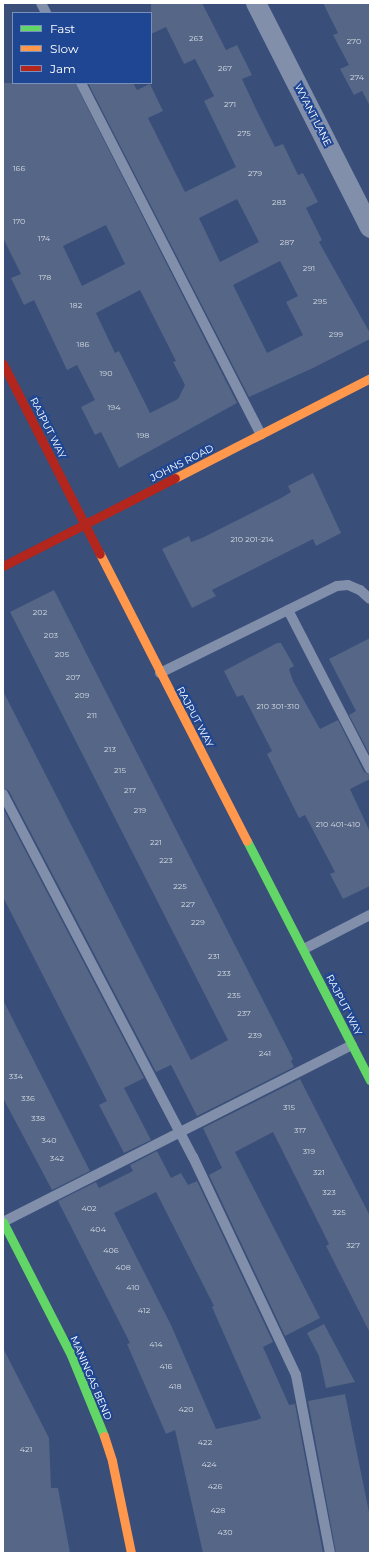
<!DOCTYPE html>
<style>
body{margin:0}
#map{position:relative;width:373px;height:1556px;overflow:hidden;background:#394e78;font-family:Montserrat,sans-serif}
div>[style]{position:absolute}
[style*='--x']{left:calc(var(--x)*1px);top:calc(var(--y)*1px);width:calc(var(--w)*1px);rotate:calc(var(--a)*1deg)}
.building>*{inset:0;background:#556687}
.lane>*{height:10px;margin:-5px;padding:0 5px;transform-origin:5px;border-radius:5px;background:#818fab}
.street>*{height:20px;margin:-10px;padding:0 10px;transform-origin:10px;border-radius:10px;background:#818fab}
.fast>*{height:9px;margin:-4.5px;padding:0 4.5px;transform-origin:4.5px;border-radius:4.5px;background:#63d668}
.slow>*{height:9px;margin:-4.5px;padding:0 4.5px;transform-origin:4.5px;border-radius:4.5px;background:#ff974d}
.jam>*{height:9px;margin:-4.5px;padding:0 4.5px;transform-origin:4.5px;border-radius:4.5px;background:#b3261e}
span{translate:-50% -50%;white-space:nowrap;text-align:center;line-height:1.15;-webkit-text-stroke:4px #1f4692;paint-order:stroke}
.number-label{font-size:8px;color:#d4d9e1}
.number-label span{-webkit-text-stroke-width:0}
.street-label{font-size:10px;color:#fff}
.frame{position:absolute;inset:0;border:4px solid #fff;pointer-events:none}
.legend{position:absolute;left:12px;top:12px;width:140px;height:72px;box-sizing:border-box;background:#1f4692;border:1px solid #7990be;margin:0;padding:5px 7px;list-style:none;font-size:12px;color:#fff}
.legend li{display:flex;align-items:center;gap:8px;height:20px}
.legend b{width:20px;border:1px solid #7990be}
</style>
<div id="map">
<div class="building">
<div style="clip-path:polygon(evenodd,151px 3px,202px 3px,226px 50px,237px 45px,252px 75px,242px 79px,256px 109px,275px 147px,283px 144px,298px 175px,303px 173px,318px 202px,306px 208px,322px 240px,319px 242px,370px 333px,370px 339px,313px 368px,249px 397px,88px 83px,133px 83px,137px 90px,150px 84px,163px 111px,148px 118px,185px 192px,236px 167px,204px 101px,214px 96px,195px 59px,184px 64px,166px 27px,151px 34px,151px 3px,237px 199px,259px 242px,220px 262px,199px 218px,237px 199px,151px 3px,280px 261px,298px 296px,286px 302px,303px 335px,267px 353px,233px 285px,280px 261px)"></div>
<div style="clip-path:polygon(323px 3px,370px 3px,370px 106px,362px 91px,354px 95px,340px 69px,349px 65px,333px 35px,338px 33px)"></div>
<div style="clip-path:polygon(evenodd,3px 83px,75px 83px,237px 403px,119px 468px,101px 432px,95px 435px,81px 407px,95px 400px,77px 365px,67px 370px,34px 300px,24px 305px,11px 278px,21px 274px,3px 238px,3px 83px,106px 225px,125px 264px,82px 286px,63px 246px,106px 225px,3px 83px,140px 290px,176px 361px,173px 362px,185px 385px,178px 399px,150px 413px,119px 351px,115px 353px,96px 313px,140px 290px)"></div>
<div style="clip-path:polygon(313px 473px,341px 533px,316px 546px,313px 539px,212px 590px,216px 596px,192px 608px,162px 549px,189px 536px,191px 542px,202px 538px,281px 498px,291px 492px,288px 486px)"></div>
<div style="clip-path:polygon(54px 590px,293px 1059px,291px 1061px,294px 1067px,197px 1116px,171px 1065px,156px 1072px,9px 791px,3px 788px,3px 691px,191px 1060px,228px 1040px,10px 612px)"></div>
<div style="clip-path:polygon(370px 638px,370px 755px,349px 715px,356px 711px,329px 659px)"></div>
<div style="clip-path:polygon(277px 643px,281px 643px,294px 666px,289px 669px,293px 681px,320px 729px,338px 720px,364px 772px,370px 775px,370px 779px,350px 789px,370px 832px,370px 886px,343px 899px,330px 874px,335px 872px,305px 815px,299px 818px,267px 754px,272px 751px,243px 695px,237px 697px,224px 671px)"></div>
<div style="clip-path:polygon(3px 808px,144px 1078px,124px 1088px,151px 1140px,124px 1153px,99px 1105px,107px 1101px,3px 897px)"></div>
<div style="clip-path:polygon(3px 1000px,90px 1171px,52px 1190px,3px 1098px)"></div>
<div style="clip-path:polygon(300px 1079px,370px 1216px,370px 1333px,326px 1246px,329px 1244px,273px 1132px,235px 1152px,320px 1318px,285px 1336px,209px 1175px,222px 1168px,203px 1128px)"></div>
<div style="clip-path:polygon(evenodd,157px 1151px,171px 1178px,181px 1173px,188px 1185px,197px 1181px,273px 1342px,263px 1347px,289px 1405px,295px 1404px,323px 1553px,203px 1553px,175px 1430px,166px 1434px,127px 1344px,130px 1343px,58px 1201px,96px 1182px,99px 1188px,133px 1171px,130px 1165px,157px 1151px,156px 1192px,214px 1306px,212px 1307px,261px 1418px,257px 1420px,216px 1429px,171px 1325px,114px 1213px,156px 1192px)"></div>
<div style="clip-path:polygon(324px 1324px,355px 1382px,326px 1388px,319px 1356px,307px 1333px)"></div>
<div style="clip-path:polygon(3px 1348px,49px 1438px,51px 1488px,58px 1488px,70px 1553px,3px 1553px)"></div>
<div style="clip-path:polygon(345px 1394px,370px 1517px,370px 1553px,336px 1553px,308px 1401px)"></div>
</div>
<div class="lane">
<div style="--x:41;--y:3;--w:11;--a:63"></div>
<div style="--x:81;--y:83;--w:395;--a:62.9"></div>
<div style="--x:288;--y:610;--w:179;--a:62.7"></div>
<div style="--x:160;--y:673;--w:197;--a:-26.2"></div>
<div style="--x:337;--y:586;--w:11;--a:-5"></div>
<div style="--x:348;--y:585;--w:13;--a:23"></div>
<div style="--x:360;--y:590;--w:13;--a:42"></div>
<div style="--x:3;--y:794;--w:410;--a:62.4"></div>
<div style="--x:193;--y:1157;--w:241;--a:64.7"></div>
<div style="--x:296;--y:1375;--w:181;--a:79.2"></div>
<div style="--x:304;--y:949;--w:74;--a:-27.3"></div>
<div style="--x:3;--y:1222;--w:391;--a:-26.9"></div>
</div>
<div class="street">
<div style="--x:256;--y:3;--w:252;--a:63.1"></div>
</div>
<div class="fast">
<div style="--x:247;--y:841;--w:269;--a:62.8"></div>
<div style="--x:3;--y:1222;--w:149;--a:62.9"></div>
<div style="--x:71;--y:1355;--w:87;--a:67.8"></div>
</div>
<div class="slow">
<div style="--x:175;--y:478;--w:219;--a:-27.1"></div>
<div style="--x:100;--y:554;--w:322;--a:62.9"></div>
<div style="--x:104;--y:1436;--w:26;--a:72"></div>
<div style="--x:112;--y:1461;--w:94;--a:78.3"></div>
</div>
<div class="jam">
<div style="--x:3;--y:364;--w:213;--a:63"></div>
<div style="--x:3;--y:566;--w:193;--a:-27.1"></div>
</div>
<div class="number-label">
<span style="left:196px;top:39px">263</span>
<span style="left:354px;top:42px">270</span>
<span style="left:225px;top:69px">267</span>
<span style="left:357px;top:78px">274</span>
<span style="left:230px;top:105px">271</span>
<span style="left:244px;top:134px">275</span>
<span style="left:19px;top:169px">166</span>
<span style="left:255px;top:174px">279</span>
<span style="left:279px;top:203px">283</span>
<span style="left:19px;top:222px">170</span>
<span style="left:44px;top:239px">174</span>
<span style="left:287px;top:243px">287</span>
<span style="left:309px;top:269px">291</span>
<span style="left:45px;top:278px">178</span>
<span style="left:320px;top:302px">295</span>
<span style="left:76px;top:306px">182</span>
<span style="left:336px;top:335px">299</span>
<span style="left:83px;top:345px">186</span>
<span style="left:106px;top:374px">190</span>
<span style="left:114px;top:408px">194</span>
<span style="left:143px;top:436px">198</span>
<span style="left:252px;top:540px">210 201-214</span>
<span style="left:40px;top:613px">202</span>
<span style="left:51px;top:636px">203</span>
<span style="left:62px;top:655px">205</span>
<span style="left:73px;top:678px">207</span>
<span style="left:82px;top:696px">209</span>
<span style="left:278px;top:707px">210 301-310</span>
<span style="left:92px;top:716px">211</span>
<span style="left:110px;top:750px">213</span>
<span style="left:120px;top:771px">215</span>
<span style="left:130px;top:791px">217</span>
<span style="left:140px;top:811px">219</span>
<span style="left:338px;top:825px">210 401-410</span>
<span style="left:156px;top:843px">221</span>
<span style="left:166px;top:861px">223</span>
<span style="left:180px;top:887px">225</span>
<span style="left:188px;top:905px">227</span>
<span style="left:198px;top:923px">229</span>
<span style="left:214px;top:957px">231</span>
<span style="left:224px;top:974px">233</span>
<span style="left:234px;top:996px">235</span>
<span style="left:244px;top:1014px">237</span>
<span style="left:255px;top:1036px">239</span>
<span style="left:265px;top:1054px">241</span>
<span style="left:16px;top:1077px">334</span>
<span style="left:28px;top:1099px">336</span>
<span style="left:289px;top:1108px">315</span>
<span style="left:38px;top:1119px">338</span>
<span style="left:300px;top:1131px">317</span>
<span style="left:49px;top:1141px">340</span>
<span style="left:309px;top:1152px">319</span>
<span style="left:57px;top:1159px">342</span>
<span style="left:319px;top:1173px">321</span>
<span style="left:329px;top:1193px">323</span>
<span style="left:89px;top:1209px">402</span>
<span style="left:339px;top:1213px">325</span>
<span style="left:98px;top:1230px">404</span>
<span style="left:353px;top:1246px">327</span>
<span style="left:111px;top:1251px">406</span>
<span style="left:123px;top:1268px">408</span>
<span style="left:133px;top:1288px">410</span>
<span style="left:144px;top:1311px">412</span>
<span style="left:156px;top:1345px">414</span>
<span style="left:166px;top:1367px">416</span>
<span style="left:175px;top:1387px">418</span>
<span style="left:186px;top:1410px">420</span>
<span style="left:205px;top:1443px">422</span>
<span style="left:26px;top:1450px">421</span>
<span style="left:209px;top:1465px">424</span>
<span style="left:215px;top:1487px">426</span>
<span style="left:218px;top:1511px">428</span>
<span style="left:225px;top:1533px">430</span>
</div>
<div class="street-label">
<span style="left:313px;top:115px;rotate:63deg">WYANT LANE</span>
<span style="left:48px;top:428px;rotate:63deg">RAJPUT WAY</span>
<span style="left:182px;top:463px;rotate:-27deg">JOHNS ROAD</span>
<span style="left:195px;top:717px;rotate:62deg">RAJPUT WAY</span>
<span style="left:344px;top:1005px;rotate:63deg">RAJPUT WAY</span>
<span style="left:91px;top:1378px;rotate:67deg">MANINGAS BEND</span>
</div>
<div class="frame"></div>
<ul class="legend">
<li><b style="height:5px;background:#63d668"></b>Fast</li>
<li><b style="height:5px;background:#ff974d"></b>Slow</li>
<li><b style="height:5px;background:#b3261e"></b>Jam</li>
</ul>
</div>
